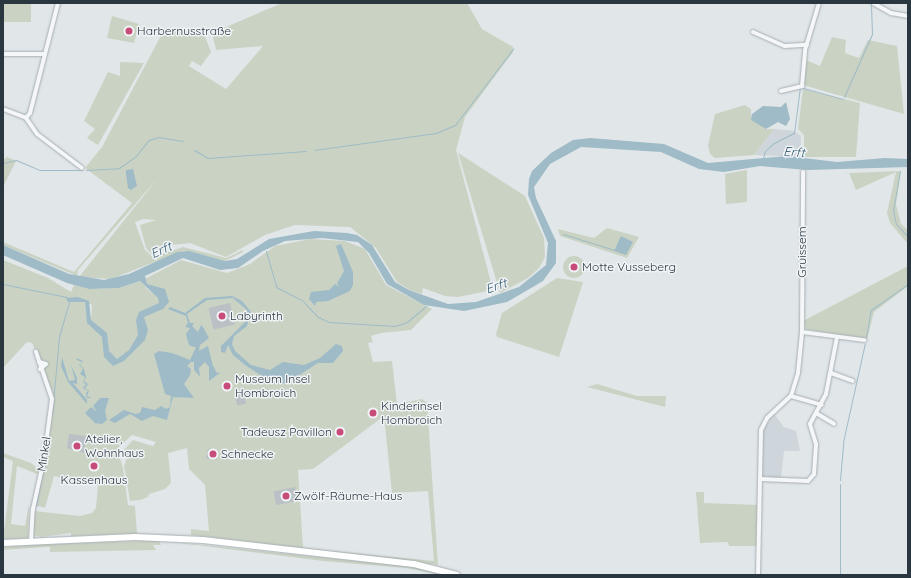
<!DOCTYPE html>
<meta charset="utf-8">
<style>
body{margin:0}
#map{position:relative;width:911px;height:578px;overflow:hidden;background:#e1e6e9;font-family:Quicksand,sans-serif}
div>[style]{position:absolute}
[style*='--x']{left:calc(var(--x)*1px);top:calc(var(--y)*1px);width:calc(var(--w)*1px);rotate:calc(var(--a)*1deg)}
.built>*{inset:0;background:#cfd6db}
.green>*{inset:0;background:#cad3c3;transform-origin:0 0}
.round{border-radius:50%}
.water>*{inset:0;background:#9ebbc7}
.stream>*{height:1px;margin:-0.5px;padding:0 0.5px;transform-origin:0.5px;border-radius:0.5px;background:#9ebbc7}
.building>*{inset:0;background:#b9c0c6;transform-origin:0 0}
.roads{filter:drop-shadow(0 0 1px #a6aeb3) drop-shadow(0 0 1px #a6aeb3)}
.street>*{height:4px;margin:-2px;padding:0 2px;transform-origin:2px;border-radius:2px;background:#f4f6f8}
.secondary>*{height:6px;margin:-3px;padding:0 3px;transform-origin:3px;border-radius:3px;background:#fff}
.dots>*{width:11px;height:11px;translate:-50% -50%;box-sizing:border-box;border:2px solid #f1f4f7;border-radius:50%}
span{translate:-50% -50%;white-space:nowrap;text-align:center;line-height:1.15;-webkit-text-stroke:3px #f1f4f7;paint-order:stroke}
.poi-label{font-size:12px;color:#2a3740}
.left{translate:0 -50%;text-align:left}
.right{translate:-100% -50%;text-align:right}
.street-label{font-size:12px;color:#2a3740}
.water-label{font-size:13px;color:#365e72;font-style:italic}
.frame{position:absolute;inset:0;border:4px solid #2a3740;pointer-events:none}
</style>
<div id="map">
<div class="built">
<div style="clip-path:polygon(774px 129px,795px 131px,801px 136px,800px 157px,754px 155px)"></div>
<div style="clip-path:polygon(774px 414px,784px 427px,796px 431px,800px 451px,784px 451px,781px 478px,761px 476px,762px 432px)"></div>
</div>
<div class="green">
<div style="left:3px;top:3px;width:28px;height:19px"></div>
<div style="clip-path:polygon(282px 3px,467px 3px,482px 29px,513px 47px,513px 52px,465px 117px,456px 150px,493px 290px,458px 297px,445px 296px,423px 288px,422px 294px,410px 290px,397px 282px,376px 248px,350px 227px,295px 225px,265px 235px,226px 257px,190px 243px,172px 245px,153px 256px,146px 248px,140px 225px,156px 220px,144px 219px,135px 222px,145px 250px,153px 257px,183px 247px,226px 258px,243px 250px,243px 252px,225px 261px,183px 251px,111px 279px,79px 277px,157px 179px,78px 270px,77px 276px,3px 245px,3px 242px,74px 272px,132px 203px,85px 168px,102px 147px,165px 28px,204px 34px,211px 52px,201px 66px,192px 61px,189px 66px,226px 89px,263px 46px,216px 50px,212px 33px)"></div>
<div style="clip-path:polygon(112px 16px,139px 24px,134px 43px,107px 38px)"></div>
<div style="clip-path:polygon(832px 37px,846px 40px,845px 53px,859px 58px,868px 40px,897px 46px,904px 114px,803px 85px,806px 60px,820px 66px)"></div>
<div style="clip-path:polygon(120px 62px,144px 63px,98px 145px,87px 138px,95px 129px,84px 121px,108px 72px,120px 76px)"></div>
<div style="clip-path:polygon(803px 89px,860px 103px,856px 157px,804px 157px,804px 135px,798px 129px)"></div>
<div style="clip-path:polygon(745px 105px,751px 109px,751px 116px,766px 129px,774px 129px,754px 155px,715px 158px,710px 154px,708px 146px,715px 114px)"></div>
<div style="clip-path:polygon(458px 153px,525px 196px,544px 238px,545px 257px,539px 268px,528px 278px,500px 293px)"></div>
<div style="clip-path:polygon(7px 157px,16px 161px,3px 187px,3px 160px)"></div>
<div style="clip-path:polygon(747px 170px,747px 202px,726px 204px,725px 174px)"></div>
<div style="clip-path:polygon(901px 171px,896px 204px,901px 224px,908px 230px,908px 244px,890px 223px,887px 213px,896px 172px,856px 190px,849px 173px)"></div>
<div style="clip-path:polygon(607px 228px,639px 237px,627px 258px,560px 236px,558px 229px,594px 238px)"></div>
<div style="clip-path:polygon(evenodd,310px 239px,345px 241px,365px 249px,386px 285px,432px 309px,411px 330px,381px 333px,371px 336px,373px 342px,368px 343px,373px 362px,392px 361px,397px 404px,422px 399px,427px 403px,438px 565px,191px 535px,191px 529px,209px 531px,205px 485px,189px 469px,187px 448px,168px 453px,171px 483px,165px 489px,149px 494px,148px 497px,140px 500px,130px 501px,124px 466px,127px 458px,123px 451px,133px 440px,153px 446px,156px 442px,132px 435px,117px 449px,123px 468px,128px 505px,135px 506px,137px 534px,71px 536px,71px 533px,41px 537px,33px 535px,34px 511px,80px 516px,92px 513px,96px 508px,98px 485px,54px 476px,45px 508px,35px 505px,44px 467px,53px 392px,44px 374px,46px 361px,40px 359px,32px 343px,27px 342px,3px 368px,3px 260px,48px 278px,71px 292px,74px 285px,89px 289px,119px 288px,140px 281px,153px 295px,143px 280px,181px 260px,227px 273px,250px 264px,275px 246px,310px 239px,78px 297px,92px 305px,91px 320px,96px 325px,108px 348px,110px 354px,117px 359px,123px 355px,118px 361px,109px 356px,102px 337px,86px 312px,85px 301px,71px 301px,78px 297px,310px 239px,384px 416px,392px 493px,428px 491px,434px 561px,303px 548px,298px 470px,313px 469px,384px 416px)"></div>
<div class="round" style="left:563px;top:256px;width:22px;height:22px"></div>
<div style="clip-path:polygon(908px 266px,908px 286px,874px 312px,867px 340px,806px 329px,803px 321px)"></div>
<div style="clip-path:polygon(557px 278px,583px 282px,559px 357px,497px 337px,496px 334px,502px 313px)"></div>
<div style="clip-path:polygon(597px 384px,637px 396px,666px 396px,665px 407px,587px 387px)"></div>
<div style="clip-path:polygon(3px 453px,31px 463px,41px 471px,37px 474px,17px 466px,11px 524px,25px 526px,29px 504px,28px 538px,3px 539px,13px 461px,3px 457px)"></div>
<div style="clip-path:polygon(696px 492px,704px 492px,704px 503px,758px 505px,757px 546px,729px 546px,728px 542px,700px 543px)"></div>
<div style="clip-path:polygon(142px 541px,159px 541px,161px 545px,153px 545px,156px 550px,50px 552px,50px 547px,44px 547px,3px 550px,3px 547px,42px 544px)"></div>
<div style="clip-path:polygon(164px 541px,396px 565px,420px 568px,441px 575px,407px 568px,323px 561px)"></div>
</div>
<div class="water">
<div style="clip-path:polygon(786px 102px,790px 119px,786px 126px,778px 122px,766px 129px,751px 120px,752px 114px,763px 106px,781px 107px)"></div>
<div style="clip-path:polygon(590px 138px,664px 144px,708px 163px,787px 156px,837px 162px,885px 158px,908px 159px,908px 167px,808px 170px,760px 166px,724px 172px,699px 169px,661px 152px,581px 147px,550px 164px,534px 187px,536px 198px,556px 241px,556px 263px,543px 281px,507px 302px,464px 311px,424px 305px,387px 284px,369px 253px,358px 242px,322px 238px,285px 241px,263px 251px,238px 268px,220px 270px,183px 258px,145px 276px,147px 284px,165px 289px,169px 302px,163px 309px,144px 317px,148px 330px,145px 340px,124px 361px,113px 366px,104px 357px,102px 337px,87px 323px,85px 302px,68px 302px,66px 298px,78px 297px,89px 301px,91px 320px,107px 333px,109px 351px,117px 359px,129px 350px,138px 335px,136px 320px,139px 312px,159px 303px,158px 298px,140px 281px,119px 288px,89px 289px,67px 283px,3px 255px,3px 245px,69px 274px,104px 280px,129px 274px,177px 252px,189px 251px,225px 261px,237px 259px,269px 239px,314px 231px,347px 233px,357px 235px,372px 245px,395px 282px,409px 290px,448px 304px,476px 302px,519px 287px,546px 265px,548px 243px,528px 195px,529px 179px,532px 171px,551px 153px,573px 140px)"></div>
<div style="clip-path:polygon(133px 169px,137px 186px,131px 190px,128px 188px,126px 174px,126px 170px)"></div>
<div style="clip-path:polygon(621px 236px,633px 242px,626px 255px,614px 251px)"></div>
<div style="clip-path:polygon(341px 244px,353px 272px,353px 285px,350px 291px,328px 301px,316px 302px,315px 306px,309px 299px,311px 292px,329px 290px,335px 284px,339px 287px,337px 283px,344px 271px,336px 246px)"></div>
<div style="clip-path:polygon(232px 296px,242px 301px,251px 312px,247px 326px,234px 336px,232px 344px,235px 351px,251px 365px,270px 370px,283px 362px,304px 365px,320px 358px,336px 344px,342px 346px,343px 351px,333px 363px,318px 363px,287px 383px,274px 384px,245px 365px,233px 355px,228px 345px,225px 353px,221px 352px,221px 346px,245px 322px,247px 310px,233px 298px,207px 300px,187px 314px,190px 323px,194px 323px,192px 326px,198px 332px,201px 325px,203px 327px,209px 338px,200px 345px,199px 351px,208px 346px,213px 366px,217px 373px,221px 372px,209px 381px,209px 367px,205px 362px,199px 368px,200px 377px,194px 370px,194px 362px,191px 362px,187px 366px,191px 369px,190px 375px,184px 384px,194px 398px,173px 397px,167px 420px,153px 416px,142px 421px,130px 414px,115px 423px,109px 420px,124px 410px,135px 414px,140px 413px,142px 407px,155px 410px,161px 406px,166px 409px,170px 407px,171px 396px,165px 394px,154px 354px,159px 351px,172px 353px,190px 360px,196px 347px,190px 346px,188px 342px,186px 334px,190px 328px,185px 327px,188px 323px,186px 316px,168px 309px,170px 307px,185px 313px,205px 298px)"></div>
<div style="clip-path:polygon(62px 357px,69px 381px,75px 380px,71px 365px,77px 378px,77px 384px,73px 383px,87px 400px,86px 393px,88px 391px,83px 388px,86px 384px,83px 382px,85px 377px,80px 374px,83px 369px,79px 365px,82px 362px,77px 360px,76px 358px,83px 361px,80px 365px,84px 369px,86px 377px,84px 381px,88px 384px,85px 388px,89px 391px,87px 396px,92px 398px,87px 398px,87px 404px,68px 382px,61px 366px)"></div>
<div style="clip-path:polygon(100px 398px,109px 398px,105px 411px,107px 420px,102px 424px,95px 423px,85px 413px,91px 407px,97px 412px,93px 406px)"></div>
</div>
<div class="stream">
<div style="--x:803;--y:88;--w:41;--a:15.4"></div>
<div style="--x:844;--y:97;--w:69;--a:-66"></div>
<div style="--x:872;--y:34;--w:31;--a:-92"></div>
<div style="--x:194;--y:150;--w:16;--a:30"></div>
<div style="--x:208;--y:158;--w:98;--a:-4.1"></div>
<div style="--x:314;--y:150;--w:123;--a:-7.9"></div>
<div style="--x:436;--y:133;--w:21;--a:-23"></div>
<div style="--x:455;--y:125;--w:96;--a:-52.7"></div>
<div style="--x:763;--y:158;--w:7;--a:-74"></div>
<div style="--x:765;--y:151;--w:12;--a:-42"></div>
<div style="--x:774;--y:143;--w:22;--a:-27"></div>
<div style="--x:794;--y:133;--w:46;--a:-82.6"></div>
<div style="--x:3;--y:163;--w:13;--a:-13"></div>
<div style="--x:16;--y:160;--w:26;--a:23"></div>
<div style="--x:40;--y:170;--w:42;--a:0"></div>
<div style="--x:86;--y:170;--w:33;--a:-3"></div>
<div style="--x:119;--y:168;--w:19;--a:-35"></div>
<div style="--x:135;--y:157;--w:22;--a:-51"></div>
<div style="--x:149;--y:140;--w:9;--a:-18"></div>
<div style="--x:158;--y:137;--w:25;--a:9"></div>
<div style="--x:900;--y:171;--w:39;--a:100"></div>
<div style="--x:893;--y:209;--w:15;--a:79"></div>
<div style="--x:896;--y:224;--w:18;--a:47"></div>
<div style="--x:563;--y:234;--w:53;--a:17.4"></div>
<div style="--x:266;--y:251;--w:37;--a:74"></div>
<div style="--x:276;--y:287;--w:29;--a:27"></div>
<div style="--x:302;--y:300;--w:23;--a:47"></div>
<div style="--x:318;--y:317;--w:12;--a:24"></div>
<div style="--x:329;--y:322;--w:66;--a:3.5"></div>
<div style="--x:395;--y:326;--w:13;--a:-18"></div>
<div style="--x:407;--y:322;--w:25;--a:-40"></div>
<div style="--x:3;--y:284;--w:65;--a:11.5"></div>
<div style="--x:866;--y:337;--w:27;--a:-80"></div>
<div style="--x:871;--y:310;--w:45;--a:-35.1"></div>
<div style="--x:52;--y:414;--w:77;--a:-84.8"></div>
<div style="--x:59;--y:337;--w:36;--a:-74"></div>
<div style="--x:840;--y:480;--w:38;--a:-85"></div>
<div style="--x:843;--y:442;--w:101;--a:-77.5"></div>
<div style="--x:840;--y:484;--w:91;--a:90"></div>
<div style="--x:36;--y:506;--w:64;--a:-79.2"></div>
</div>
<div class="building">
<div style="left:230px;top:303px;width:22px;height:22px;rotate:77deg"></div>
<div style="left:244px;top:393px;width:11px;height:9px;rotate:80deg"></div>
<div style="clip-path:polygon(69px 434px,86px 436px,84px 453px,67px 448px)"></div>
<div style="clip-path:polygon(208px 448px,217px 456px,217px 460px,206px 458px)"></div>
<div style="left:295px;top:487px;width:14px;height:22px;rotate:78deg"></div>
</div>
<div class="roads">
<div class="street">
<div style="--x:873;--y:3;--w:21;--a:29"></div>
<div style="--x:891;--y:13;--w:17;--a:10"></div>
<div style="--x:753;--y:32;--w:35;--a:24"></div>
<div style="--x:785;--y:46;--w:22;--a:-3"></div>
<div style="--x:3;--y:54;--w:42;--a:0"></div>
<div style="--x:781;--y:91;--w:22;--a:-13"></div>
<div style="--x:802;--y:86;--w:36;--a:-85"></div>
<div style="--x:805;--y:50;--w:49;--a:-73.4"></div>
<div style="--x:3;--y:109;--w:25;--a:21"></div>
<div style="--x:26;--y:118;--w:6;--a:-51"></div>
<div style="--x:30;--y:113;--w:114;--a:-75.7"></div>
<div style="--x:26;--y:118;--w:19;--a:55"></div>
<div style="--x:37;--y:134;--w:56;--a:37.1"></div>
<div style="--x:802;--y:332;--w:63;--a:7.4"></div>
<div style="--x:39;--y:362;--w:7;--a:16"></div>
<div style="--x:46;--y:364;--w:8;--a:140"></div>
<div style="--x:831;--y:373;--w:23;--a:20"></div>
<div style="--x:791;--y:396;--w:32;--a:16"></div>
<div style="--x:816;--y:413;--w:21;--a:31"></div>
<div style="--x:760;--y:479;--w:48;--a:2.4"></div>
<div style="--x:808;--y:481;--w:9;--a:-49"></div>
<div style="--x:814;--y:474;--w:30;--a:-86"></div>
<div style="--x:816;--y:444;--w:21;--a:-107"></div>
<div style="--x:810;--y:424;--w:34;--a:-62"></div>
<div style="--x:826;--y:394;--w:58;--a:-79.1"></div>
<div style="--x:31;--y:542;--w:33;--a:-87"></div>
<div style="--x:33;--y:509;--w:51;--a:-77.6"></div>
<div style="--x:44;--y:459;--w:61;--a:-82.4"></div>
<div style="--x:52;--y:399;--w:50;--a:-108.8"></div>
<div style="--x:758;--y:575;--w:145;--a:-88.8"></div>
<div style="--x:761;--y:430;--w:13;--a:-63"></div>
<div style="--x:767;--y:418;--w:33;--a:-43"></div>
<div style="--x:791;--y:396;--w:24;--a:-73"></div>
<div style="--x:798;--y:373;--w:41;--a:-84.4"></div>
<div style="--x:802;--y:332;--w:160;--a:-89.6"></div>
</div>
<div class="secondary">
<div style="--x:3;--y:543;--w:132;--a:-2.6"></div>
<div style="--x:135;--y:537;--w:68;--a:2.5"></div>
<div style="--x:203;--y:540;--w:212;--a:6.5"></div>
<div style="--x:414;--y:564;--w:44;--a:14.3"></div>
</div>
</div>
<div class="dots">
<div style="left:129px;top:31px;background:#c84c79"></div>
<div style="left:574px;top:267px;background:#c84c79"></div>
<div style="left:222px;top:316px;background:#c84c79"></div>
<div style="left:227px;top:386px;background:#c84c79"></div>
<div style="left:373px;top:413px;background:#c84c79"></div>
<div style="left:340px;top:432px;background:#c84c79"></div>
<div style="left:77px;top:446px;background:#c84c79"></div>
<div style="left:213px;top:454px;background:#c84c79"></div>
<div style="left:94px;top:466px;background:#c84c79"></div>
<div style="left:286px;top:496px;background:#c84c79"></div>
</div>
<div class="poi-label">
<span class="left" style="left:137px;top:31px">Harbernusstraße</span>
<span class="left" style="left:582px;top:267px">Motte Vusseberg</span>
<span class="left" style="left:230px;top:316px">Labyrinth</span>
<span class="left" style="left:235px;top:386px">Museum Insel<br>Hombroich</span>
<span class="left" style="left:381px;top:413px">Kinderinsel<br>Hombroich</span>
<span class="right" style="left:332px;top:432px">Tadeusz Pavillon</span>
<span class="left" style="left:85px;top:446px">Atelier,<br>Wohnhaus</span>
<span class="left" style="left:221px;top:454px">Schnecke</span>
<span style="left:94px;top:480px">Kassenhaus</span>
<span class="left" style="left:294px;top:496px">Zwölf-Räume-Haus</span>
</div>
<div class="street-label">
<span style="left:802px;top:252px;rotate:-90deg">Gruissem</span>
<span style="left:44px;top:454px;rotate:-81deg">Minkel</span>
</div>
<div class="water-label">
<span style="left:794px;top:152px;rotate:4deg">Erft</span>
<span style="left:161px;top:250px;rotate:-24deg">Erft</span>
<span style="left:496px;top:286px;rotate:-18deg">Erft</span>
</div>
<div class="frame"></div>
</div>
